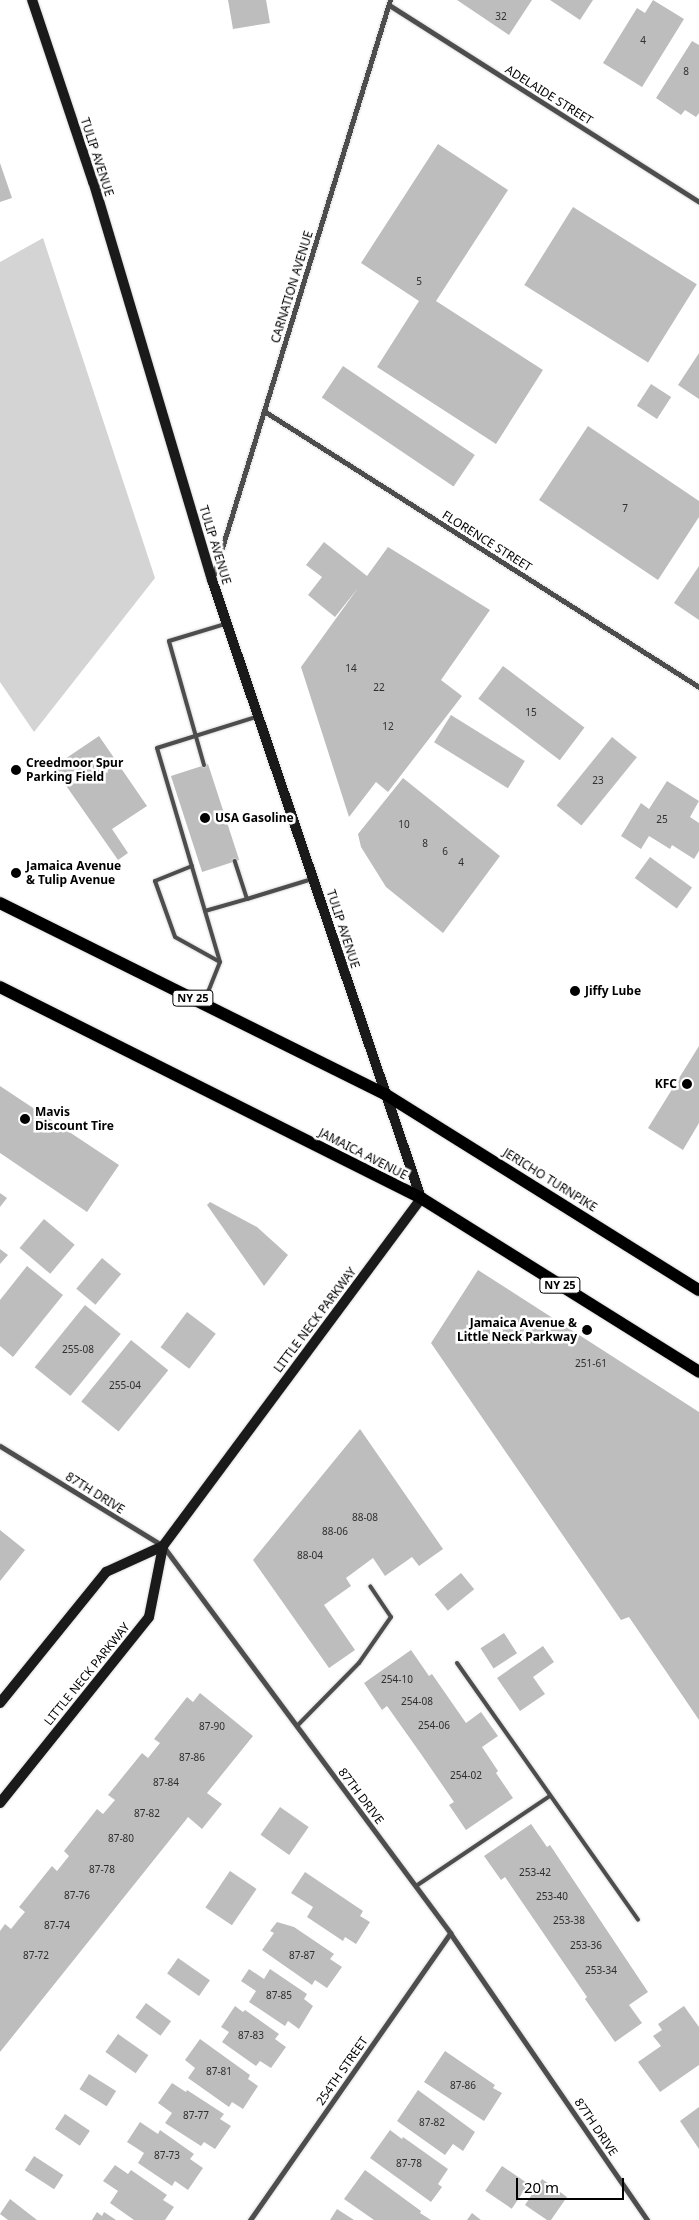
<!DOCTYPE html>
<style>
body{margin:0}
#map{position:relative;width:699px;height:2220px;overflow:hidden;background:#fff;font-family:"Noto Sans",sans-serif}
div>[style]{position:absolute}
[style*='--x']{left:calc(var(--x)*1px);top:calc(var(--y)*1px);width:calc(var(--w)*1px);rotate:calc(var(--a)*1deg)}
.green>*{inset:0;background:#d4d4d4}
.building>*{inset:0;background:#bdbdbd;transform-origin:0 0}
.roads{filter:drop-shadow(0 0 1px #dbdbdb) drop-shadow(0 0 1px #dbdbdb)}
.lane>*{height:4px;margin:-2px;padding:0 2px;transform-origin:2px;border-radius:2px;background:#4d4d4d}
.street>*{height:5px;margin:-2.5px;padding:0 2.5px;transform-origin:2.5px;border-radius:2.5px;background:#4d4d4d}
.secondary>*{height:10px;margin:-5px;padding:0 5px;transform-origin:5px;border-radius:5px;background:#1a1a1a}
.primary>*{height:12px;margin:-6px;padding:0 6px;transform-origin:6px;border-radius:6px;background:#000}
.dots>*{width:14px;height:14px;translate:-50% -50%;box-sizing:border-box;border:2px solid #fff;border-radius:50%}
span{translate:-50% -50%;white-space:nowrap;text-align:center;line-height:1.15;-webkit-text-stroke:5px #fff;paint-order:stroke}
.number-label{font-size:10px;color:#2f2f2f}
.number-label span{-webkit-text-stroke-width:0}
.shield-label span{padding:1px 4px;background:#fff;border:1px solid;border-radius:4px;-webkit-text-stroke-width:0}
.shield-label{font-size:11px;color:#000;font-weight:700}
.street-label{font-size:12px;color:#000}
.poi-label{font-size:12px;color:#000;font-weight:700}
.left{translate:0 -50%;text-align:left}
.right{translate:-100% -50%;text-align:right}
.scale{position:absolute;left:516px;top:2178px;width:108px;height:22px;box-sizing:border-box;border:2px solid #000;border-top:0;padding-left:6px;font-size:15px;line-height:18px;white-space:nowrap;color:#000;-webkit-text-stroke:4px #fff;paint-order:stroke}
</style>
<div id="map">
<div class="green">
<div style="clip-path:polygon(43px 238px,155px 578px,34px 732px,0 682px,0 262px)"></div>
</div>
<div class="building">
<div style="clip-path:polygon(228px 0,266px 0,270px 23px,233px 29px)"></div>
<div style="clip-path:polygon(457px 0,532px 0,509px 35px)"></div>
<div style="clip-path:polygon(550px 0,593px 0,580px 20px)"></div>
<div style="clip-path:polygon(653px 0,684px 19px,642px 87px,603px 63px,637px 8px,645px 13px)"></div>
<div style="clip-path:polygon(692px 41px,699px 45px,699px 113px,696px 117px,685px 110px,681px 115px,656px 98px)"></div>
<div style="clip-path:polygon(438px 144px,508px 190px,436px 301px,543px 370px,496px 444px,377px 367px,419px 301px,361px 263px)"></div>
<div style="clip-path:polygon(0 163px,12px 198px,0 202px)"></div>
<div style="left:573px;top:207px;width:146px;height:92px;rotate:32deg"></div>
<div style="clip-path:polygon(699px 353px,699px 399px,678px 385px)"></div>
<div style="left:343px;top:366px;width:159px;height:38px;rotate:34deg"></div>
<div style="left:651px;top:384px;width:24px;height:26px;rotate:33deg"></div>
<div style="clip-path:polygon(588px 426px,699px 501px,699px 517px,658px 580px,539px 500px)"></div>
<div style="clip-path:polygon(324px 542px,367px 576px,388px 547px,490px 610px,441px 680px,462px 696px,388px 792px,376px 782px,349px 817px,301px 667px,358px 588px,335px 617px,308px 595px,322px 577px,306px 565px)"></div>
<div style="clip-path:polygon(699px 566px,699px 620px,674px 603px)"></div>
<div style="left:503px;top:666px;width:102px;height:41px;rotate:37deg"></div>
<div style="left:451px;top:715px;width:87px;height:32px;rotate:32deg"></div>
<div style="clip-path:polygon(99px 736px,147px 806px,112px 829px,128px 853px,118px 860px,53px 767px)"></div>
<div style="left:612px;top:737px;width:32px;height:88px;rotate:39deg"></div>
<div style="left:208px;top:764px;width:101px;height:39px;rotate:72deg"></div>
<div style="clip-path:polygon(403px 778px,500px 856px,443px 933px,386px 887px,361px 847px,358px 834px)"></div>
<div style="clip-path:polygon(667px 781px,699px 801px,690px 817px,699px 823px,699px 851px,694px 859px,672px 845px,670px 849px,649px 836px,641px 849px,621px 836px,641px 803px,649px 809px)"></div>
<div style="left:650px;top:857px;width:52px;height:26px;rotate:36deg"></div>
<div style="clip-path:polygon(699px 1046px,699px 1123px,683px 1150px,648px 1128px)"></div>
<div style="clip-path:polygon(0 1086px,119px 1165px,87px 1212px,0 1153px)"></div>
<div style="clip-path:polygon(0 1193px,7px 1198px,0 1207px)"></div>
<div style="clip-path:polygon(210px 1202px,257px 1227px,288px 1255px,264px 1286px,207px 1205px)"></div>
<div style="left:44px;top:1219px;width:40px;height:38px;rotate:40deg"></div>
<div style="clip-path:polygon(0 1249px,8px 1255px,0 1264px)"></div>
<div style="left:102px;top:1258px;width:25px;height:40px;rotate:40deg"></div>
<div style="clip-path:polygon(27px 1266px,63px 1295px,13px 1357px,0 1346px,0 1300px)"></div>
<div style="clip-path:polygon(478px 1270px,699px 1412px,699px 1720px,629px 1617px,621px 1620px,431px 1343px)"></div>
<div style="left:85px;top:1305px;width:46px;height:80px;rotate:39deg"></div>
<div style="left:187px;top:1312px;width:36px;height:44px;rotate:37deg"></div>
<div style="left:131px;top:1340px;width:48px;height:79px;rotate:39deg"></div>
<div style="clip-path:polygon(360px 1429px,443px 1549px,419px 1566px,412px 1557px,385px 1576px,373px 1558px,346px 1578px,351px 1586px,324px 1605px,355px 1650px,329px 1668px,253px 1560px)"></div>
<div style="clip-path:polygon(0 1530px,25px 1550px,0 1581px)"></div>
<div style="left:461px;top:1573px;width:21px;height:34px;rotate:51deg"></div>
<div style="left:504px;top:1633px;width:24px;height:28px;rotate:57deg"></div>
<div style="clip-path:polygon(543px 1646px,554px 1662px,533px 1677px,545px 1694px,520px 1711px,497px 1678px)"></div>
<div style="clip-path:polygon(411px 1650px,429px 1676px,432px 1674px,466px 1723px,481px 1712px,498px 1736px,482px 1747px,498px 1771px,496px 1773px,513px 1798px,466px 1830px,449px 1805px,454px 1802px,421px 1754px,387px 1706px,382px 1710px,364px 1683px)"></div>
<div style="clip-path:polygon(200px 1693px,253px 1736px,207px 1793px,222px 1804px,202px 1829px,188px 1817px,185px 1821px,0 2052px,0 1931px,5px 1924px,11px 1929px,19px 1919px,25px 1912px,19px 1907px,52px 1866px,57px 1871px,69px 1856px,64px 1851px,97px 1809px,103px 1814px,115px 1800px,108px 1795px,142px 1753px,148px 1758px,160px 1743px,154px 1739px,187px 1697px,193px 1702px)"></div>
<div style="left:280px;top:1807px;width:35px;height:34px;rotate:35deg"></div>
<div style="clip-path:polygon(531px 1824px,547px 1847px,550px 1845px,648px 1992px,629px 2005px,642px 2023px,615px 2042px,585px 1999px,587px 1997px,505px 1877px,501px 1880px,484px 1856px)"></div>
<div style="left:230px;top:1871px;width:32px;height:44px;rotate:34deg"></div>
<div style="clip-path:polygon(305px 1872px,363px 1911px,360px 1916px,370px 1922px,356px 1944px,345px 1937px,343px 1941px,307px 1917px,313px 1907px,291px 1893px)"></div>
<div style="clip-path:polygon(277px 1922px,294px 1927px,334px 1954px,330px 1959px,342px 1967px,327px 1988px,315px 1980px,312px 1985px,262px 1950px,274px 1933px,270px 1931px)"></div>
<div style="left:178px;top:1958px;width:39px;height:19px;rotate:35deg"></div>
<div style="clip-path:polygon(249px 1969px,264px 1979px,270px 1969px,307px 1994px,304px 1999px,313px 2006px,299px 2029px,288px 2021px,285px 2026px,249px 2002px,256px 1991px,241px 1981px)"></div>
<div style="left:146px;top:2003px;width:31px;height:18px;rotate:36deg"></div>
<div style="clip-path:polygon(235px 2006px,243px 2012px,245px 2010px,279px 2034px,275px 2039px,286px 2047px,271px 2068px,260px 2061px,256px 2066px,222px 2042px,229px 2032px,221px 2027px)"></div>
<div style="clip-path:polygon(684px 2006px,699px 2027px,699px 2065px,660px 2092px,638px 2062px,661px 2046px,653px 2036px,662px 2030px,658px 2024px)"></div>
<div style="left:118px;top:2034px;width:37px;height:22px;rotate:35deg"></div>
<div style="clip-path:polygon(200px 2039px,250px 2075px,248px 2079px,258px 2086px,243px 2109px,232px 2102px,229px 2107px,188px 2078px,195px 2068px,185px 2060px)"></div>
<div style="clip-path:polygon(445px 2051px,495px 2085px,493px 2088px,502px 2093px,484px 2121px,424px 2082px)"></div>
<div style="left:89px;top:2074px;width:32px;height:18px;rotate:32deg"></div>
<div style="clip-path:polygon(172px 2083px,186px 2092px,187px 2090px,224px 2114px,220px 2119px,231px 2126px,215px 2149px,204px 2142px,201px 2146px,165px 2123px,172px 2113px,158px 2103px)"></div>
<div style="clip-path:polygon(418px 2090px,475px 2132px,463px 2151px,453px 2144px,445px 2155px,397px 2121px)"></div>
<div style="clip-path:polygon(699px 2107px,699px 2149px,680px 2121px)"></div>
<div style="left:65px;top:2114px;width:30px;height:18px;rotate:34deg"></div>
<div style="clip-path:polygon(140px 2122px,158px 2134px,160px 2130px,194px 2154px,190px 2159px,203px 2168px,188px 2190px,175px 2181px,172px 2186px,138px 2163px,144px 2153px,127px 2142px)"></div>
<div style="clip-path:polygon(390px 2130px,402px 2139px,403px 2137px,448px 2169px,438px 2184px,442px 2187px,431px 2202px,370px 2158px)"></div>
<div style="left:34px;top:2156px;width:35px;height:17px;rotate:33deg"></div>
<div style="clip-path:polygon(115px 2165px,128px 2174px,131px 2170px,167px 2195px,163px 2200px,174px 2207px,165px 2220px,134px 2220px,110px 2203px,118px 2191px,103px 2181px)"></div>
<div style="left:502px;top:2166px;width:32px;height:30px;rotate:34deg"></div>
<div style="clip-path:polygon(365px 2170px,421px 2211px,420px 2213px,431px 2220px,374px 2220px,344px 2199px)"></div>
<div style="clip-path:polygon(542px 2179px,567px 2197px,551px 2220px,547px 2220px,525px 2205px)"></div>
<div style="clip-path:polygon(10px 2199px,37px 2220px,8px 2220px,0 2214px)"></div>
<div style="clip-path:polygon(337px 2209px,354px 2220px,330px 2220px)"></div>
<div style="clip-path:polygon(97px 2212px,102px 2216px,104px 2212px,116px 2220px,92px 2220px)"></div>
<div style="clip-path:polygon(472px 2213px,481px 2220px,467px 2220px)"></div>
</div>
<div class="roads">
<div class="lane">
<div style="--x:204;--y:765;--w:129;--a:-105.8"></div>
<div style="--x:169;--y:641;--w:59;--a:-16.9"></div>
<div style="--x:192;--y:866;--w:40;--a:158"></div>
<div style="--x:155;--y:881;--w:59;--a:70.3"></div>
<div style="--x:175;--y:937;--w:51;--a:29.1"></div>
<div style="--x:247;--y:899;--w:68;--a:-17.1"></div>
<div style="--x:205;--y:911;--w:44;--a:-15.9"></div>
<div style="--x:247;--y:899;--w:40;--a:-108"></div>
<div style="--x:204;--y:1002;--w:43;--a:-68.2"></div>
<div style="--x:220;--y:962;--w:223;--a:-106.4"></div>
<div style="--x:157;--y:748;--w:104;--a:-17.4"></div>
<div style="--x:457;--y:1663;--w:314;--a:54.8"></div>
<div style="--x:297;--y:1726;--w:88;--a:-45.5"></div>
<div style="--x:359;--y:1663;--w:56;--a:-55.2"></div>
<div style="--x:391;--y:1617;--w:37;--a:-124"></div>
<div style="--x:416;--y:1886;--w:161;--a:-33.9"></div>
</div>
<div class="street">
<div style="--x:389;--y:5;--w:367;--a:32.4"></div>
<div style="--x:264;--y:411;--w:515;--a:32.39"></div>
<div style="--x:213;--y:577;--w:604;--a:-72.95"></div>
<div style="--x:0;--y:1446;--w:191;--a:31.5"></div>
<div style="--x:163;--y:1546;--w:482;--a:53.4"></div>
<div style="--x:450;--y:1933;--w:348;--a:55.5"></div>
<div style="--x:250;--y:2220;--w:350;--a:-55.1"></div>
</div>
<div class="secondary">
<div style="--x:0;--y:1703;--w:169;--a:-51"></div>
<div style="--x:106;--y:1572;--w:63;--a:-24.5"></div>
<div style="--x:0;--y:1803;--w:238;--a:-51.3"></div>
<div style="--x:149;--y:1617;--w:72;--a:-78.8"></div>
<div style="--x:163;--y:1546;--w:433;--a:-53.4"></div>
<div style="--x:421;--y:1198;--w:652;--a:-108.68"></div>
<div style="--x:212;--y:580;--w:415;--a:-106.6"></div>
<div style="--x:93;--y:182;--w:192;--a:-108.5"></div>
</div>
<div class="primary">
<div style="--x:0;--y:903;--w:430;--a:26.4"></div>
<div style="--x:385;--y:1094;--w:370;--a:32"></div>
<div style="--x:0;--y:987;--w:471;--a:26.6"></div>
<div style="--x:421;--y:1198;--w:328;--a:32"></div>
</div>
</div>
<div class="dots">
<div style="left:16px;top:770px;background:#000"></div>
<div style="left:205px;top:818px;background:#000"></div>
<div style="left:16px;top:873px;background:#000"></div>
<div style="left:575px;top:991px;background:#000"></div>
<div style="left:687px;top:1084px;background:#000"></div>
<div style="left:25px;top:1119px;background:#000"></div>
<div style="left:587px;top:1330px;background:#000"></div>
</div>
<div class="number-label">
<span style="left:501px;top:17px">32</span>
<span style="left:643px;top:41px">4</span>
<span style="left:686px;top:72px">8</span>
<span style="left:419px;top:282px">5</span>
<span style="left:625px;top:509px">7</span>
<span style="left:351px;top:669px">14</span>
<span style="left:379px;top:688px">22</span>
<span style="left:531px;top:713px">15</span>
<span style="left:388px;top:727px">12</span>
<span style="left:598px;top:781px">23</span>
<span style="left:662px;top:820px">25</span>
<span style="left:404px;top:825px">10</span>
<span style="left:425px;top:844px">8</span>
<span style="left:445px;top:852px">6</span>
<span style="left:461px;top:863px">4</span>
<span style="left:78px;top:1350px">255-08</span>
<span style="left:591px;top:1364px">251-61</span>
<span style="left:125px;top:1386px">255-04</span>
<span style="left:365px;top:1518px">88-08</span>
<span style="left:335px;top:1532px">88-06</span>
<span style="left:310px;top:1556px">88-04</span>
<span style="left:397px;top:1680px">254-10</span>
<span style="left:417px;top:1702px">254-08</span>
<span style="left:434px;top:1726px">254-06</span>
<span style="left:212px;top:1727px">87-90</span>
<span style="left:192px;top:1758px">87-86</span>
<span style="left:466px;top:1776px">254-02</span>
<span style="left:166px;top:1783px">87-84</span>
<span style="left:147px;top:1814px">87-82</span>
<span style="left:121px;top:1839px">87-80</span>
<span style="left:102px;top:1870px">87-78</span>
<span style="left:535px;top:1873px">253-42</span>
<span style="left:77px;top:1896px">87-76</span>
<span style="left:552px;top:1897px">253-40</span>
<span style="left:569px;top:1921px">253-38</span>
<span style="left:57px;top:1926px">87-74</span>
<span style="left:586px;top:1946px">253-36</span>
<span style="left:36px;top:1956px">87-72</span>
<span style="left:302px;top:1956px">87-87</span>
<span style="left:601px;top:1971px">253-34</span>
<span style="left:279px;top:1996px">87-85</span>
<span style="left:251px;top:2036px">87-83</span>
<span style="left:219px;top:2072px">87-81</span>
<span style="left:463px;top:2086px">87-86</span>
<span style="left:196px;top:2116px">87-77</span>
<span style="left:432px;top:2123px">87-82</span>
<span style="left:167px;top:2156px">87-73</span>
<span style="left:409px;top:2164px">87-78</span>
</div>
<div class="shield-label">
<span style="left:193px;top:998px">NY 25</span>
<span style="left:560px;top:1285px">NY 25</span>
</div>
<div class="street-label">
<span style="left:549px;top:95px;rotate:32deg">ADELAIDE STREET</span>
<span style="left:97px;top:157px;rotate:72deg">TULIP AVENUE</span>
<span style="left:292px;top:287px;rotate:-73deg">CARNATION AVENUE</span>
<span style="left:487px;top:541px;rotate:32deg">FLORENCE STREET</span>
<span style="left:215px;top:545px;rotate:73deg">TULIP AVENUE</span>
<span style="left:343px;top:929px;rotate:72deg">TULIP AVENUE</span>
<span style="left:363px;top:1154px;rotate:27deg">JAMAICA AVENUE</span>
<span style="left:550px;top:1180px;rotate:32deg">JERICHO TURNPIKE</span>
<span style="left:315px;top:1320px;rotate:-53deg">LITTLE NECK PARKWAY</span>
<span style="left:95px;top:1493px;rotate:32deg">87TH DRIVE</span>
<span style="left:87px;top:1674px;rotate:-51deg">LITTLE NECK PARKWAY</span>
<span style="left:361px;top:1796px;rotate:53deg">87TH DRIVE</span>
<span style="left:342px;top:2071px;rotate:-55deg">254TH STREET</span>
<span style="left:596px;top:2127px;rotate:56deg">87TH DRIVE</span>
</div>
<div class="poi-label">
<span class="left" style="left:26px;top:770px">Creedmoor Spur<br>Parking Field</span>
<span class="left" style="left:215px;top:818px">USA Gasoline</span>
<span class="left" style="left:26px;top:873px">Jamaica Avenue<br>&amp; Tulip Avenue</span>
<span class="left" style="left:585px;top:991px">Jiffy Lube</span>
<span class="right" style="left:677px;top:1084px">KFC</span>
<span class="left" style="left:35px;top:1119px">Mavis<br>Discount Tire</span>
<span class="right" style="left:577px;top:1330px">Jamaica Avenue &amp;<br>Little Neck Parkway</span>
</div>
<div class="scale">20 m</div>
</div>
